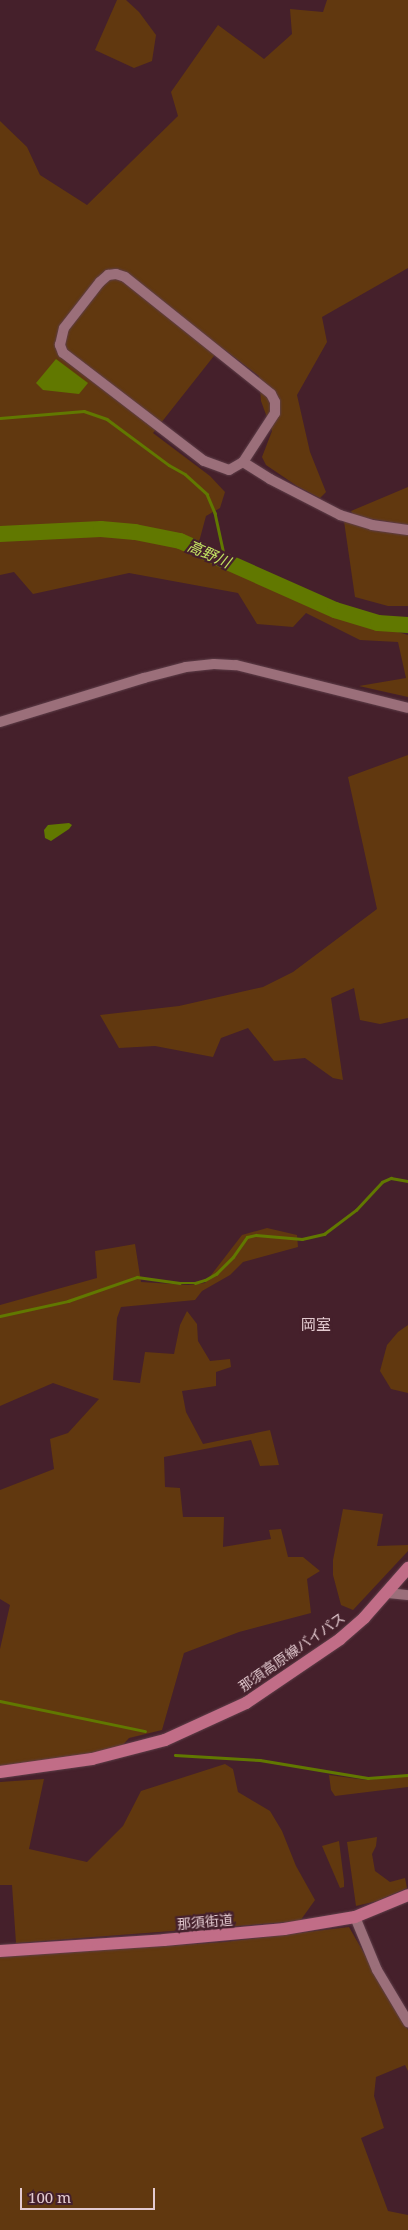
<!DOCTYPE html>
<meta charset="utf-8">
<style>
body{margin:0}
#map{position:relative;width:408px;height:2230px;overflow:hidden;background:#45202b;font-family:"Noto Serif","Noto Sans JP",serif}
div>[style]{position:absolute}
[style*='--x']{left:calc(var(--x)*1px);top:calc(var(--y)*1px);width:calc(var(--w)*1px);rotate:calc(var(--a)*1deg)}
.green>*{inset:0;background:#61380f}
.water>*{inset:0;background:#617800}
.stream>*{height:2.5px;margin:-1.25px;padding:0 1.25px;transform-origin:1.25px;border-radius:1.25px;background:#617800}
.river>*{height:16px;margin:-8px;padding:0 8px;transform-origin:8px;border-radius:8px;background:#617800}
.roads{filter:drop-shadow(0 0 1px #5e3e49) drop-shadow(0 0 1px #5e3e49)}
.street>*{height:10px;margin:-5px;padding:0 5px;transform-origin:5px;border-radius:5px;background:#9b6f7a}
.primary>*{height:12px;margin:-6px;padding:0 6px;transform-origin:6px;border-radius:6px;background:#c16d87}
span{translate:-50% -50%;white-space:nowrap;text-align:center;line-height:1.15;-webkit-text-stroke:4.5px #45202b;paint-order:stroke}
.street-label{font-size:14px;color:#e3cad0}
.water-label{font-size:15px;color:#c2e362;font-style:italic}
.neighbourhood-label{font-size:15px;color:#e3cad0}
.scale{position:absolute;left:20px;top:2188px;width:135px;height:22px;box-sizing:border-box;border:2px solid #e3cad0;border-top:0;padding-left:6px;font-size:15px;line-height:18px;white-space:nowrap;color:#e3cad0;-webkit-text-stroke:4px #45202b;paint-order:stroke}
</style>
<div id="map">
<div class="green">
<div style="clip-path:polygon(117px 0,126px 0,139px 12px,156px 35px,152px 61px,134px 68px,95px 50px)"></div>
<div style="clip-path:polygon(327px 0,408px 0,408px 268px,322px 317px,327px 342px,297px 395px,310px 452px,326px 492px,320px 498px,297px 486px,266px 465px,262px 457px,272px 431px,261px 401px,259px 376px,221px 347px,153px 433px,210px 476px,225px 492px,220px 508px,206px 516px,196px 553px,324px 610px,408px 635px,408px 697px,359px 686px,406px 678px,398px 642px,360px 640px,306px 613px,293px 627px,257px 624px,238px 593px,129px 573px,33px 594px,14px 572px,0 575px,0 121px,27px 147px,40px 175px,87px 205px,178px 116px,171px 92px,218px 25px,264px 59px,292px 34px,290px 9px,323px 12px)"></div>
<div style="clip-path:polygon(408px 487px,408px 525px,354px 516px,351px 511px)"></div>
<div style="clip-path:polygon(344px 521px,408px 535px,408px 606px,388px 606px,355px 597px)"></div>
<div style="clip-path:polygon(408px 755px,408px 1018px,380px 1024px,360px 1020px,354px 988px,331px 998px,343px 1080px,333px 1078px,305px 1058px,274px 1061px,248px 1028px,221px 1038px,213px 1057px,155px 1046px,119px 1048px,100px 1015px,179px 1006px,263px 987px,293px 972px,377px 909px,348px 777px)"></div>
<div style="clip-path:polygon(267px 1228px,297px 1235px,298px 1247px,243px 1262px,230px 1275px,202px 1291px,195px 1300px,121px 1307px,117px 1318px,113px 1380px,140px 1383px,145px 1352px,174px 1354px,180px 1325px,187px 1311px,197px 1324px,198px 1341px,210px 1361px,230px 1359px,231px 1367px,216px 1372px,216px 1386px,182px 1391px,186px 1412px,203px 1444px,270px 1430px,279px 1465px,260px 1466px,251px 1440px,164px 1457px,165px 1487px,180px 1488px,183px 1517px,224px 1517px,223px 1547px,271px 1539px,269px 1530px,281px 1529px,288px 1557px,303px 1557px,320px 1571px,307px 1579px,311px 1613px,239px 1632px,184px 1653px,162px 1730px,129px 1738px,121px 1747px,78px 1756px,0 1767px,0 1649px,10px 1605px,0 1599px,0 1490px,54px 1469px,50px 1439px,68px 1433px,99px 1399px,53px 1383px,0 1406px,0 1305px,97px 1278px,95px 1251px,135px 1244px,141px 1282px,188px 1285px,205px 1283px,242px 1235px)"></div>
<div style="clip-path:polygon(408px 1325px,408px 1393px,391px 1389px,380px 1371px,387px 1345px,398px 1332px)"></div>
<div style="clip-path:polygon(343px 1509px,383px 1514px,377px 1546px,408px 1545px,408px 1551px,353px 1610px,341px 1605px,333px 1575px,333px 1560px)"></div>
<div style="clip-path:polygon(225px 1764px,233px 1769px,238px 1792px,270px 1811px,282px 1831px,296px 1866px,315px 1900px,300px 1921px,16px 1943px,12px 1885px,0 1885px,0 1782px,44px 1779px,29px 1849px,87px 1862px,123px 1826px,141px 1791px)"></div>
<div style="clip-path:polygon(329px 1775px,366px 1780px,408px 1776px,408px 1787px,335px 1796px,331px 1790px)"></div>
<div style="clip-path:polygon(377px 1837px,376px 1846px,372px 1854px,375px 1871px,390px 1882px,405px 1878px,407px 1888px,377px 1901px,356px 1906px,347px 1842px)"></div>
<div style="clip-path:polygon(339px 1841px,344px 1881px,344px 1887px,340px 1888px,322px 1846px)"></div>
<div style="clip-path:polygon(349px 1927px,408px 2030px,408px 2071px,405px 2065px,376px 2077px,374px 2096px,384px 2128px,361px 2138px,388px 2211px,408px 2215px,408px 2230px,0 2230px,0 1957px,225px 1942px)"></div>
</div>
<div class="water">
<div style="clip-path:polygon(56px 359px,88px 383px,79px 394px,43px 390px,36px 383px)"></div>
<div style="clip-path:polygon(69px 823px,72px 825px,69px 829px,51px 841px,45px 838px,44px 830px,48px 825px)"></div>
</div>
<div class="stream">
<div style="--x:0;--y:418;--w:84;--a:-4.8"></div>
<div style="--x:84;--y:411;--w:24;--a:19"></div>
<div style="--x:107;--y:419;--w:77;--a:36.6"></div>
<div style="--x:169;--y:465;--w:18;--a:29"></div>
<div style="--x:185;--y:474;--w:30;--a:42"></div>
<div style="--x:207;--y:494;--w:21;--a:67"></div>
<div style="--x:215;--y:513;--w:47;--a:77.7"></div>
<div style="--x:0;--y:1316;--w:70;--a:-12.4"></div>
<div style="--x:68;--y:1301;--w:73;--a:-19.2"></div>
<div style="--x:137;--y:1277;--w:43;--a:7.9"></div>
<div style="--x:180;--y:1283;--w:15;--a:0"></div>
<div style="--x:195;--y:1283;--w:10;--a:-17"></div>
<div style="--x:205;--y:1280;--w:13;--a:-29"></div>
<div style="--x:216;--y:1274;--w:24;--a:-45"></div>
<div style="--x:233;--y:1257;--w:24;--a:-55"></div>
<div style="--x:247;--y:1237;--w:9;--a:-13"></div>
<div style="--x:256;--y:1235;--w:46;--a:5"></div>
<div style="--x:302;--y:1239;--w:23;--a:-13"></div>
<div style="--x:324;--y:1234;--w:40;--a:-37"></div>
<div style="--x:356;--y:1210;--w:38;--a:-47"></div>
<div style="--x:382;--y:1182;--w:10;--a:-24"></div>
<div style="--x:391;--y:1178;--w:17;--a:10"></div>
<div style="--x:0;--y:1701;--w:148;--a:11.7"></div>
<div style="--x:175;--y:1755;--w:85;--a:3.4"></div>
<div style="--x:260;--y:1760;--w:109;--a:9.5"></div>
<div style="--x:368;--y:1778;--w:40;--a:-4.3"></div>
</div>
<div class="river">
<div style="--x:0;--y:534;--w:101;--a:-2.8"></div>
<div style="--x:101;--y:529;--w:34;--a:5"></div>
<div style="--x:135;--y:532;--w:46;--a:11.3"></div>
<div style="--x:180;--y:541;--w:170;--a:24"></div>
<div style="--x:335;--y:610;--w:45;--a:16.8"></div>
<div style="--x:378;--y:623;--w:30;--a:4"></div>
</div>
<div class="roads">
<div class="street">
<div style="--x:116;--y:274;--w:9;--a:18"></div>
<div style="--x:125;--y:277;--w:187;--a:38.7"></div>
<div style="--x:271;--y:394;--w:9;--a:63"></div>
<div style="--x:275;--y:402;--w:11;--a:90"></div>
<div style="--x:275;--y:413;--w:59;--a:123.1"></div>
<div style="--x:243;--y:462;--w:16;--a:150"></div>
<div style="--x:229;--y:470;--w:27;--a:-160"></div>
<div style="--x:204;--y:461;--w:178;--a:-142.5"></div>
<div style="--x:63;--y:353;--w:9;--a:-111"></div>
<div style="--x:60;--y:345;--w:17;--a:-77"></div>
<div style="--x:64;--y:328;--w:58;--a:-52"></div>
<div style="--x:100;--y:282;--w:11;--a:-41"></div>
<div style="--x:108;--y:275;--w:8;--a:-7"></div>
<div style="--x:243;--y:462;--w:32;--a:32"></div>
<div style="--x:270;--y:479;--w:79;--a:27.2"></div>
<div style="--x:340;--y:515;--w:34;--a:17"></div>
<div style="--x:372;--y:525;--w:36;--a:8"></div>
<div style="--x:0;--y:722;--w:151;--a:-17"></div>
<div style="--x:144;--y:678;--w:43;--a:-14.7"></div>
<div style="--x:186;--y:667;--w:28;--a:-6"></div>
<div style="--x:214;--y:664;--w:22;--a:3"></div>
<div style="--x:236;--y:665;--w:177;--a:14"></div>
<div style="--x:388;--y:1593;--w:20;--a:6"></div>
<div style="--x:355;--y:1917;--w:57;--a:67.5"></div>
<div style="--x:377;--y:1970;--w:61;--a:59.2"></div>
</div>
<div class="primary">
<div style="--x:0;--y:1772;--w:93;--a:-8"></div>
<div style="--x:92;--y:1759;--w:75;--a:-14.6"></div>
<div style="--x:165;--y:1740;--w:89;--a:-24.6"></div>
<div style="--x:246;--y:1703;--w:114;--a:-34.2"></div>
<div style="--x:340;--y:1639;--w:32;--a:-41"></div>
<div style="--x:364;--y:1618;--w:67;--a:-48.7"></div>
<div style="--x:0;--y:1951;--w:164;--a:-3.8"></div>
<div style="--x:164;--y:1940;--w:121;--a:-5.2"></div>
<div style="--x:284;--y:1929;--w:72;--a:-9.6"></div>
<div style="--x:355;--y:1917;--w:57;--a:-22.5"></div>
</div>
</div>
<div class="street-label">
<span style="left:292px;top:1652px;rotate:-35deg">那須高原線バイパス</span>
<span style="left:205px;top:1922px;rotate:-5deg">那須街道</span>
</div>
<div class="water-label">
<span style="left:209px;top:554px;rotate:24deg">高野川</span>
</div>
<div class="neighbourhood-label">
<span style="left:316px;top:1325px">岡室</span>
</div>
<div class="scale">100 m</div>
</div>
